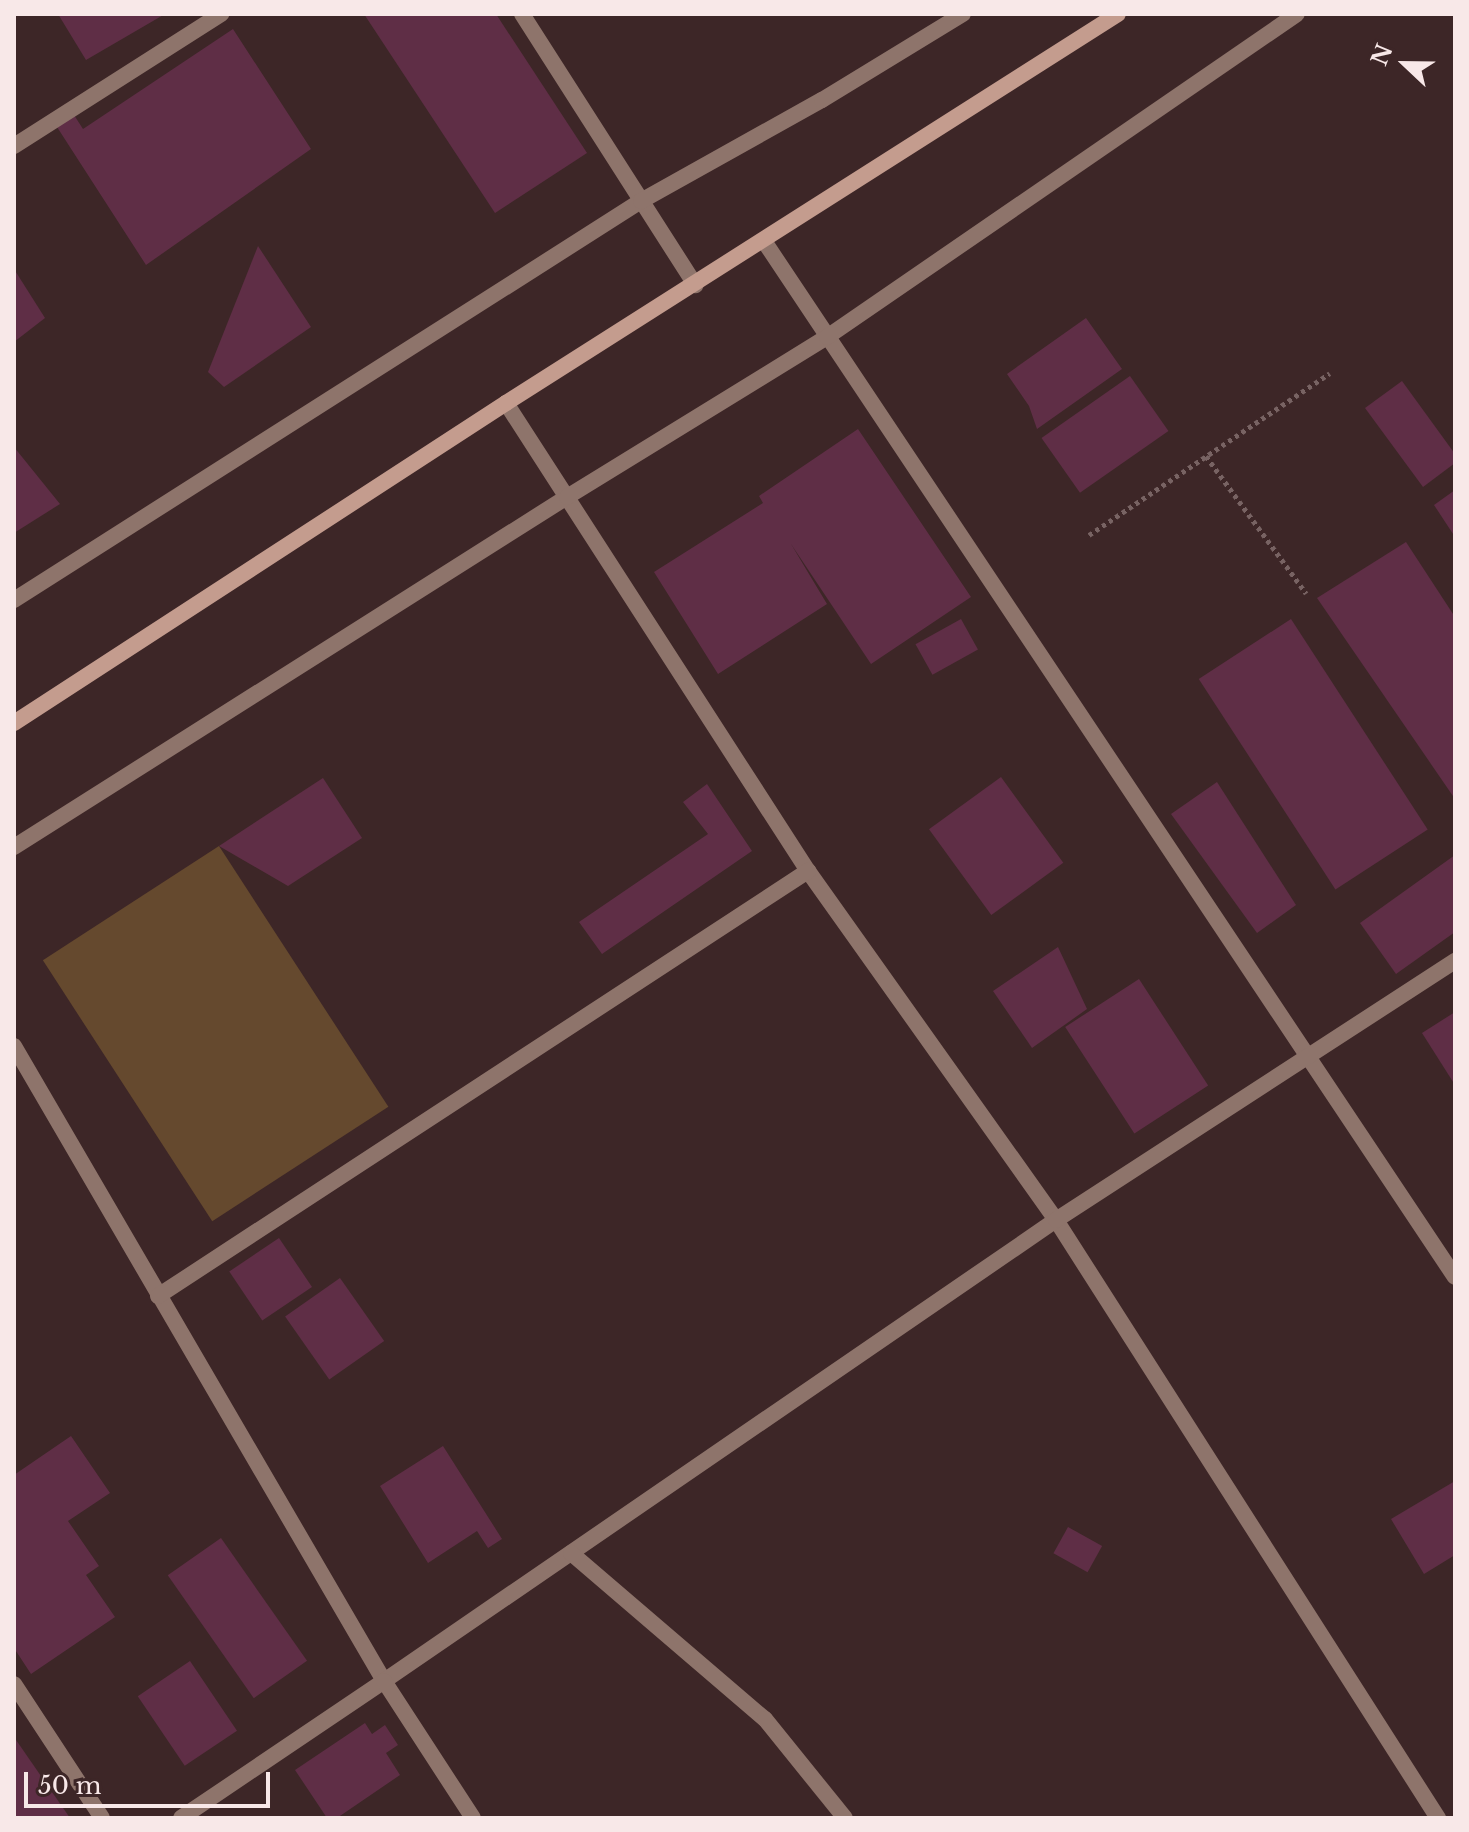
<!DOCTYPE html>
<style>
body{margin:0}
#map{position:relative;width:1469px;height:1832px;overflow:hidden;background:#3d2627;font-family:"Libre Baskerville",serif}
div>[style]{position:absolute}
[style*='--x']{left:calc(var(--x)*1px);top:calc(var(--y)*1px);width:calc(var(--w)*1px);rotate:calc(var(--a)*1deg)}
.green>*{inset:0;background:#65492e;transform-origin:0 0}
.building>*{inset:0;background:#5f2e46;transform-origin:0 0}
.path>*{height:5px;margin-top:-2.5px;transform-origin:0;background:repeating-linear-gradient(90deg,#786363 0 4px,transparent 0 8px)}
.minor>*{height:16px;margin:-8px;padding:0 8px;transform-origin:8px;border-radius:8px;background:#8e746b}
.secondary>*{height:16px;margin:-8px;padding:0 8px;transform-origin:8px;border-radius:8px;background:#c49c8e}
span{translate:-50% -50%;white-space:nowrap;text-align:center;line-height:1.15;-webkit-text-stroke:8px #3d2627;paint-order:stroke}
.frame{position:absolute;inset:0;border:16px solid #f8e8e8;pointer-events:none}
.north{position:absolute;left:1365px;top:24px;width:80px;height:80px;-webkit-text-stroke:6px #3d2627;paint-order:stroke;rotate:292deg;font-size:22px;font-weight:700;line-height:32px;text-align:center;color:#f8e8e8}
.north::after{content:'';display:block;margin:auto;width:28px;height:36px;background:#f8e8e8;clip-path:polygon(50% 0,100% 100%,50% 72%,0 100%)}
.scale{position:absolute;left:24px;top:1772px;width:246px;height:36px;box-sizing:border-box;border:4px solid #f8e8e8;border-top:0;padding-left:10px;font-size:24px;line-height:28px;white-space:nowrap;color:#f8e8e8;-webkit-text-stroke:6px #3d2627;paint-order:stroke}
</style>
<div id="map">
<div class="green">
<div style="left:219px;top:846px;width:311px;height:210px;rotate:57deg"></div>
</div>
<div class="building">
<div style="clip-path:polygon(58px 14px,165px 14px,86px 60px)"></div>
<div style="clip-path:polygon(364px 14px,496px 14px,587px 153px,495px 213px)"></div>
<div style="clip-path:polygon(233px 29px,311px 149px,146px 265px,57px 127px,74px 115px,83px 129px)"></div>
<div style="clip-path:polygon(258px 246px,311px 327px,224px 387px,208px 372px)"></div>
<div style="clip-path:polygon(14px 269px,45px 318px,14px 342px)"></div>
<div style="clip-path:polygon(1086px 318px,1122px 369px,1037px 429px,1029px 406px,1007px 374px)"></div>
<div style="left:1130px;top:376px;width:67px;height:108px;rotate:55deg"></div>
<div style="clip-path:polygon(1402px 381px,1455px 454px,1455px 463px,1423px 487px,1365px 408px)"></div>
<div style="clip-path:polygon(858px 429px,971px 597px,871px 664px,791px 544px,827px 604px,718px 674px,654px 572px,763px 503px,759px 496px)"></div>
<div style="clip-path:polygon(14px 447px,60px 504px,14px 533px)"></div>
<div style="clip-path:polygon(1455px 490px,1455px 537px,1434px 505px)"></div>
<div style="clip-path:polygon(1406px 542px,1455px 617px,1455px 799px,1317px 598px)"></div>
<div style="left:961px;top:619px;width:35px;height:52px;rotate:61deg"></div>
<div style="left:1291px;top:619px;width:251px;height:110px;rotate:57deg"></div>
<div style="left:1001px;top:777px;width:106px;height:89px;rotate:54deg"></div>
<div style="clip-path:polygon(323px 778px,362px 838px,288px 886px,219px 846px)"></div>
<div style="clip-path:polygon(1217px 782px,1296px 905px,1257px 933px,1171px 814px)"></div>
<div style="clip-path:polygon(707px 784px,752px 851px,602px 954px,579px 922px,708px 834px,683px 802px)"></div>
<div style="clip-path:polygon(1455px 855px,1455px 932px,1396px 974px,1360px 923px)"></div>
<div style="clip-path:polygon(1058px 947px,1087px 1009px,1032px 1048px,993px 991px)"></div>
<div style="left:1139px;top:979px;width:127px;height:88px;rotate:57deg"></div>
<div style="clip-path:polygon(1455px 1012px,1455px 1085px,1422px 1033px)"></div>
<div style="left:279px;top:1238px;width:59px;height:60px;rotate:56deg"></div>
<div style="left:340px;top:1278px;width:77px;height:67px;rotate:55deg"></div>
<div style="clip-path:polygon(71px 1436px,110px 1493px,68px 1521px,99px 1566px,86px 1575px,115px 1617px,31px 1674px,14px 1648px,14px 1475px)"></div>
<div style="clip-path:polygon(443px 1446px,502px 1539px,488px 1548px,477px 1531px,428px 1563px,380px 1486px)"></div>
<div style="clip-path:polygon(1455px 1481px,1455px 1555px,1424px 1574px,1391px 1519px)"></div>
<div style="left:1068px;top:1527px;width:39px;height:30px;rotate:29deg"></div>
<div style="left:221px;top:1538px;width:150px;height:65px;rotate:55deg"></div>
<div style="left:190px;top:1661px;width:84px;height:63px;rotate:56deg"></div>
<div style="clip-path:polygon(365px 1723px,372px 1734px,385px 1725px,398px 1745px,386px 1753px,400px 1775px,337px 1818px,327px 1818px,295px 1770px)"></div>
<div style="clip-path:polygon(14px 1737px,70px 1818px,14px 1818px)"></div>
</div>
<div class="path">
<div style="--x:1206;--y:456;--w:170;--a:53.9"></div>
<div style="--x:1089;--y:535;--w:290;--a:-33.9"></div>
</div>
<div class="minor">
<div style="--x:522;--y:14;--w:322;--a:57.4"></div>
<div style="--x:14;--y:146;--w:246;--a:-32.5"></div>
<div style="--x:764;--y:241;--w:1245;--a:56.3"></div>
<div style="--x:506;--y:403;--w:557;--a:57.17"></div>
<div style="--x:808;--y:871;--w:428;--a:54.6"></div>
<div style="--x:1056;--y:1220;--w:710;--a:57.43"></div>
<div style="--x:14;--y:600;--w:743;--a:-32.47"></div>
<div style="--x:641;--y:201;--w:207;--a:-29.2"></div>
<div style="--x:822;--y:100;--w:165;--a:-31.4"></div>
<div style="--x:14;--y:847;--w:654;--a:-32.33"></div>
<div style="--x:567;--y:497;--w:305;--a:-31.6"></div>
<div style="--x:827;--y:337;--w:570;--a:-34.5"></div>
<div style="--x:14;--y:1046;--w:735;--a:59.77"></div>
<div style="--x:384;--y:1681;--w:815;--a:-34.45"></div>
<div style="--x:1056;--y:1220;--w:476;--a:-33"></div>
<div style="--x:158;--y:1296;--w:777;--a:-33.18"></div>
<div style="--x:571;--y:1553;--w:255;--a:40.6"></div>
<div style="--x:765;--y:1719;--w:127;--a:51.1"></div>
<div style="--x:14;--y:1684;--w:160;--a:56.7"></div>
<div style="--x:181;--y:1818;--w:245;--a:-34"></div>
<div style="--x:384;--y:1681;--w:163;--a:57"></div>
</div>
<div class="secondary">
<div style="--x:14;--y:723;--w:587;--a:-33.04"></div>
<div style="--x:506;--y:403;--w:725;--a:-32.44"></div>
</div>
<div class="frame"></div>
<div class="north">N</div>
<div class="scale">50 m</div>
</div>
